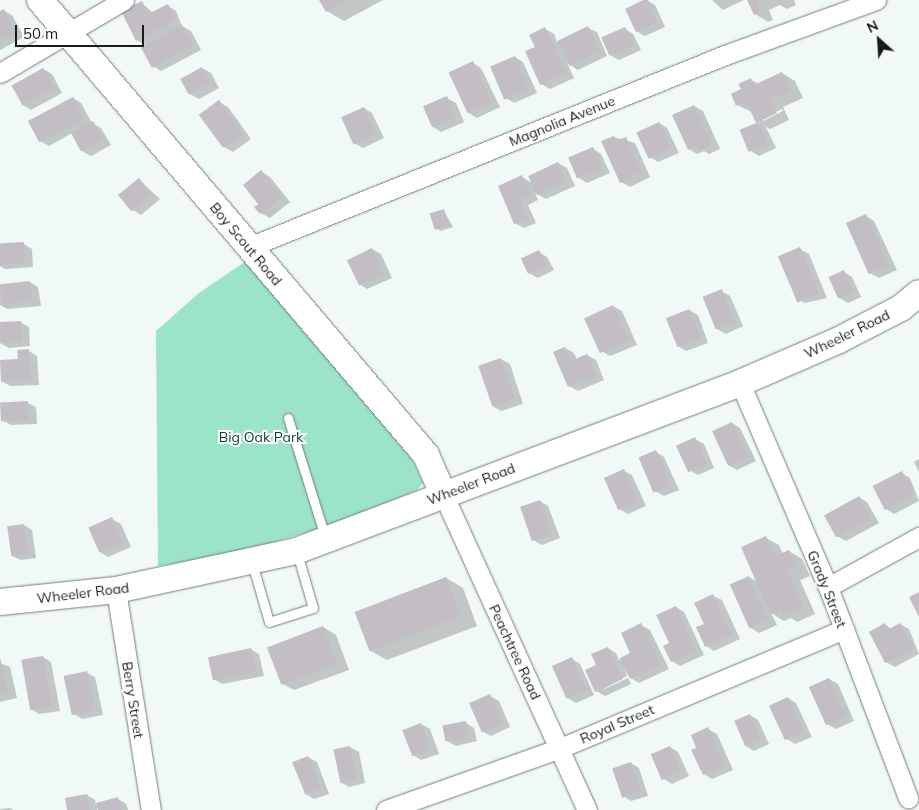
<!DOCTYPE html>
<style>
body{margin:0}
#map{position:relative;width:919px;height:810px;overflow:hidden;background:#f0f9f5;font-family:Mulish,sans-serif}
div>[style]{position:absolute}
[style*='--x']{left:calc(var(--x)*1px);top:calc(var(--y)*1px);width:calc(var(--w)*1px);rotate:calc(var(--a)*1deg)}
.green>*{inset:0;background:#9be4c8}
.shadow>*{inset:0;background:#0003}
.building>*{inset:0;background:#c3bec5;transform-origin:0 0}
.roads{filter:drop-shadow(0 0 1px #747c79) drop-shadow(0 0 1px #747c79)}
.lane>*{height:9px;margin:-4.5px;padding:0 4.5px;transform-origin:4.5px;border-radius:4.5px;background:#fff}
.street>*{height:19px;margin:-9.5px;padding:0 9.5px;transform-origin:9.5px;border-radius:9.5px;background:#fff}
.secondary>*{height:26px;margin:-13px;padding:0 13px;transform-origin:13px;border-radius:13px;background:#fff}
span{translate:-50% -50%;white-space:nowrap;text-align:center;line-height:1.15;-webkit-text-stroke:4px #fff;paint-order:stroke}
.street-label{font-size:14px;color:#181b1a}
.park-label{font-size:14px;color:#0c3f30}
.north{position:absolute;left:854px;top:15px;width:50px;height:50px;-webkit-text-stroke:4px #fff;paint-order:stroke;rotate:334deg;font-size:14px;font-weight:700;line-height:20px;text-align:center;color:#181b1a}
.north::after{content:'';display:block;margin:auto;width:18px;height:22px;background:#181b1a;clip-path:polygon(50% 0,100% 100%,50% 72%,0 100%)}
.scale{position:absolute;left:15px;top:25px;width:129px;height:22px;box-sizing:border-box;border:2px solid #181b1a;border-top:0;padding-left:6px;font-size:15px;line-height:18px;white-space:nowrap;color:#181b1a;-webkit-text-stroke:4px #fff;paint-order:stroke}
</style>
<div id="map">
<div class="green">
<div style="clip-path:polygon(249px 259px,411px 457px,423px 483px,417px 490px,332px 525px,236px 553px,158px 566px,156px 331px,199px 293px)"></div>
</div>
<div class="shadow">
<div style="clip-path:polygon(321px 0,383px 0,344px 21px,327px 11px)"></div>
<div style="clip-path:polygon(646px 0,655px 5px,665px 27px,645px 36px,636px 31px)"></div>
<div style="clip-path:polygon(712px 0,744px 0,723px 10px)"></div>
<div style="clip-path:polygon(748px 0,794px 0,796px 5px,787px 9px,780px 5px,769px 10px,773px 20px,768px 22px,755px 14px)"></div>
<div style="clip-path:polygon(141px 2px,153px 13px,168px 6px,176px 11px,182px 26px,191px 31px,201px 50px,161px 71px,153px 66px,146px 46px,137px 40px)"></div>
<div style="clip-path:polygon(4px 11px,12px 15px,24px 37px,0 50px,0 13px)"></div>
<div style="clip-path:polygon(588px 28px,597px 32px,607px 56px,578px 70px,567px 63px,574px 78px,550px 89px,541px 84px,537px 47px,545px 29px,554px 34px,557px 42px)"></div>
<div style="clip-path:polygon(625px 29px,633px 34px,641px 50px,619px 60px,610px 55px)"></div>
<div style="clip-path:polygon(515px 57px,523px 62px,537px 93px,514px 103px,506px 98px)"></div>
<div style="clip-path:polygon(473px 63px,481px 68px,500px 107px,477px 118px,469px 113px)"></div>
<div style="clip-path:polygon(202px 68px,211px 73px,219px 88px,199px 99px,190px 94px)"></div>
<div style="clip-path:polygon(43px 69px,52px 74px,62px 93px,31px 110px,23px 105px,13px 86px)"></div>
<div style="clip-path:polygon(evenodd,782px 73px,795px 81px,803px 98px,783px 107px,789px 120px,770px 129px,766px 127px,776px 148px,759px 156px,751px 151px,760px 123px,752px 112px,737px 105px,742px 90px,751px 80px,759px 84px,782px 73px,782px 109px,783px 111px,763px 121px,763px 118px,782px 109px)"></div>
<div style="clip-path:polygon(73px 98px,81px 103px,92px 123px,101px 128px,111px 145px,91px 156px,82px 151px,72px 133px,49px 146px,40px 141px)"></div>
<div style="clip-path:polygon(447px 98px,456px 103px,464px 122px,441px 132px,433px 127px)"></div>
<div style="clip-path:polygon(219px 102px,228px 107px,251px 139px,233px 152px,224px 147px)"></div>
<div style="clip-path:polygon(694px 106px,703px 111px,720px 149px,709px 154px,704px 151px,697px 154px,689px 149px)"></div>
<div style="clip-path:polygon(364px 108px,372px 113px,384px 138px,363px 148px,354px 143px)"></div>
<div style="clip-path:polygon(659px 123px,667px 128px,679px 153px,658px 162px,650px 157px)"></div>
<div style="clip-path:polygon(614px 137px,635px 143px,650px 177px,630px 187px,621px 182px)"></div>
<div style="clip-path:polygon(593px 149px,601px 154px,610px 173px,587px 183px,579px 178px)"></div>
<div style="clip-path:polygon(558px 163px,567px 168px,575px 186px,546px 199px,535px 193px,538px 200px,528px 205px,536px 223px,524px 228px,515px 223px,522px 177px,532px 183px)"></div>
<div style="clip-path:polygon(262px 172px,270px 177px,290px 202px,270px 218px,261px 213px)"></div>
<div style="clip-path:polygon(139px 180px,160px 199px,141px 215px,133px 210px)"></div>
<div style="clip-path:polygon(444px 211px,453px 227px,441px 231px,437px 229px)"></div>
<div style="clip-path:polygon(866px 216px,874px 221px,897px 270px,879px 278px,870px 273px,848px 224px)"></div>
<div style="clip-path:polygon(24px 244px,32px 249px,33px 267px,5px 269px,0 266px,0 245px)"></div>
<div style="clip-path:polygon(372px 249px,381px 254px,392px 278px,367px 289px,359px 284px)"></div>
<div style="clip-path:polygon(800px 249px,809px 254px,827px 298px,805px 303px,796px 298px)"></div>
<div style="clip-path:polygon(539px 252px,547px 257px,554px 270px,538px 278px,529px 273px)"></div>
<div style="clip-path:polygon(844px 272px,852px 277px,861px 297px,848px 303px,840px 298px)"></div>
<div style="clip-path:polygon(30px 282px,38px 287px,41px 306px,7px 309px,0 305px,0 285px)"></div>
<div style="clip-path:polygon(721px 291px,730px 296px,743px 326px,726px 334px,717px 329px)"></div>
<div style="clip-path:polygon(613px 306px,622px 311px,637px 345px,610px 356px,601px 351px)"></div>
<div style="clip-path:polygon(689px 310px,698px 315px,708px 343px,686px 351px,678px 346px)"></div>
<div style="clip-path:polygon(20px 322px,29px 327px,30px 346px,9px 348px,0 343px,0 324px)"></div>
<div style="clip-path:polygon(565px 348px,574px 353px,577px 360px,587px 355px,596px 360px,604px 380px,578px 391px,569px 386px)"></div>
<div style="clip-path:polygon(29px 351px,37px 356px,39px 385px,10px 386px,2px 381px)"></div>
<div style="clip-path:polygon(501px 359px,510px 364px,523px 404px,501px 411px,492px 406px)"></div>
<div style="clip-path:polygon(28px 403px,36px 407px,37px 424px,11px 425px,2px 420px)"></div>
<div style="clip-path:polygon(732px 423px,740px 428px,756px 461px,737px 470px,728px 465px)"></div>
<div style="clip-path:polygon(695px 439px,704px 444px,714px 468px,698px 475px,689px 470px)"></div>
<div style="clip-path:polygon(656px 452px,664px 457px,679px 490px,664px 496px,655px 491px)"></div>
<div style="clip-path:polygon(919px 459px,919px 472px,914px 462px)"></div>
<div style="clip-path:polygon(624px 471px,632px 475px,646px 506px,628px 514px,619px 509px)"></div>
<div style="clip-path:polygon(902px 473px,910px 478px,919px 501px,894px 514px,886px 509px)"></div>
<div style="clip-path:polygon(859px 497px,867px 502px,879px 523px,846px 541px,837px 536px)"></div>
<div style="clip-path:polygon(540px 501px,548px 506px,560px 538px,542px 545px,533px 540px)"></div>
<div style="clip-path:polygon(112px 519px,121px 524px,131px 547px,108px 557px,100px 552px)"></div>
<div style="clip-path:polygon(24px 525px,32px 530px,36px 558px,21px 560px,12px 556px)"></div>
<div style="clip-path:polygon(766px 538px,779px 545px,783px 554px,789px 551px,802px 559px,810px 576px,800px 580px,815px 614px,797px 622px,791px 618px,784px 621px,771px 613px,777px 625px,759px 633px,751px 628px,749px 577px,758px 582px)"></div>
<div style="clip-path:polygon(446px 578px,463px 588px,477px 626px,387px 660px,369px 650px)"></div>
<div style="clip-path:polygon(713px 596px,722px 600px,740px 639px,714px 651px,706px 646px)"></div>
<div style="clip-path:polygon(676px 607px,684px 612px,704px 655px,680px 666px,672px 661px,670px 644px)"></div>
<div style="clip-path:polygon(900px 624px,909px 629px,919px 654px,895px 667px,886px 662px,885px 625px,892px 629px)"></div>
<div style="clip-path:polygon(641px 625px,650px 630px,669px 669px,639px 683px,631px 678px,624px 664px,627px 676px,600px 691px,628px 678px,631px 684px,605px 696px,596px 691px,597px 665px,608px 648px,616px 653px,619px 660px,632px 654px)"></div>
<div style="clip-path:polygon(323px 627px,336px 635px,349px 670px,294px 690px,281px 683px)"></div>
<div style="clip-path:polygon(250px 649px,259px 654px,264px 676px,222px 684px,214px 679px)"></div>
<div style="clip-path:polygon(43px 657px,51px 662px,60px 711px,39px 714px,31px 709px)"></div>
<div style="clip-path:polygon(572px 659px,580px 664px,594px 695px,576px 703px,568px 698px)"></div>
<div style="clip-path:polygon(0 663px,10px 667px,17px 698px,0 702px)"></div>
<div style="clip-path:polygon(87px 673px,95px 677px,103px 715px,82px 719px,74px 714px)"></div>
<div style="clip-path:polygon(829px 679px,838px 684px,854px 721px,836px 729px,827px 724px)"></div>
<div style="clip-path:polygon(490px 696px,499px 701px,510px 727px,491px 736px,482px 731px)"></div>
<div style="clip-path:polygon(788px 698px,796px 703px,812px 737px,795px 744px,787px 739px)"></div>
<div style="clip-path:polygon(750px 715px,758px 720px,769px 744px,754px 751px,746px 746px)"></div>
<div style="clip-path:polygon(466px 723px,474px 728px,477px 741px,456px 746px,447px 741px)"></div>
<div style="clip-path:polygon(421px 724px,430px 729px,439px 754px,421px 760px,413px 755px)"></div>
<div style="clip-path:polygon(708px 729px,717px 734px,733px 770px,712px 779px,704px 774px,698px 748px)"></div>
<div style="clip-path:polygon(350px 747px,359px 752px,365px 783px,349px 787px,340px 782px)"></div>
<div style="clip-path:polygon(670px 747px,678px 752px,689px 776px,672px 784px,664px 779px)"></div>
<div style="clip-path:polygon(308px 757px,317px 762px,329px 794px,314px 799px,306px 794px)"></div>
<div style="clip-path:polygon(631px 763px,639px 768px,648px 796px,631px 801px,623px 796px)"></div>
<div style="clip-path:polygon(87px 795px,95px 800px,96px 805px,118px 799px,126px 804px,128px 810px,100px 810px,98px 806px,97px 810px,69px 810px)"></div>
<div style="clip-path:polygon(10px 808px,14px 810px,0 810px,0 809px)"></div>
</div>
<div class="building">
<div style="clip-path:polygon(319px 0,348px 0,326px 12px)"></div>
<div style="clip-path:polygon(643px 0,648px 0,657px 22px,636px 32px,625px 9px)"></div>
<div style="clip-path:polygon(747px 0,761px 0,757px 2px,761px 12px,754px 15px)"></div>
<div style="clip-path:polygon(142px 1px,148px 14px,168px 4px,176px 20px,136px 41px,121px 11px)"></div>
<div style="clip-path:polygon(4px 9px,16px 32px,0 41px,0 11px)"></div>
<div style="left:182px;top:25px;width:23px;height:47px;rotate:61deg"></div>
<div style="left:588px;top:26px;width:28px;height:34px;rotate:64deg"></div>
<div style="clip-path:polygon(545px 27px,566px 73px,540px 85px,525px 51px,535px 47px,529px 35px)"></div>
<div style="left:625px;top:27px;width:20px;height:26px;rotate:66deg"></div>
<div style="left:515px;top:56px;width:36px;height:27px;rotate:67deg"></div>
<div style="left:473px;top:61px;width:45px;height:27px;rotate:65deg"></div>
<div style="left:202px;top:67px;width:18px;height:25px;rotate:61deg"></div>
<div style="left:43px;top:68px;width:23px;height:36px;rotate:61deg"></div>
<div style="clip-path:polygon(782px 72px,791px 90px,771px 99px,777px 113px,756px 123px,746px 101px,736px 106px,731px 94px,741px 89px,738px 84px,751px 78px,754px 85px)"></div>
<div style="left:447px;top:96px;width:23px;height:26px;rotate:67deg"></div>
<div style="left:73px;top:97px;width:24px;height:51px;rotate:62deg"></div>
<div style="left:219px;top:100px;width:41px;height:25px;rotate:54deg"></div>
<div style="clip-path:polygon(694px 105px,712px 144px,700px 150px,697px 145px,688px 150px,672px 115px)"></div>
<div style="left:364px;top:107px;width:30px;height:25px;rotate:66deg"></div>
<div style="left:93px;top:121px;width:21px;height:25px;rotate:62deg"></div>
<div style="left:659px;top:122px;width:29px;height:25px;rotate:65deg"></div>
<div style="left:759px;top:122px;width:24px;height:21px;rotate:68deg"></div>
<div style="clip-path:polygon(614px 136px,616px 141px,626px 137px,642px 172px,620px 183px,601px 141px)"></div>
<div style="left:593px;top:147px;width:23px;height:27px;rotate:67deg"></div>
<div style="left:558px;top:162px;width:21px;height:33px;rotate:65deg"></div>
<div style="clip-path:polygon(261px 170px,282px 197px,260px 214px,254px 207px,258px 204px,243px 185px)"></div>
<div style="clip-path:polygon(522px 175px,531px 196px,520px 200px,528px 218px,514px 224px,498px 186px)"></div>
<div style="left:139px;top:178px;width:21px;height:27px;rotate:51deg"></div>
<div style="left:444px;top:209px;width:17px;height:15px;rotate:73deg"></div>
<div style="left:866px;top:214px;width:56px;height:22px;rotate:66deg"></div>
<div style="left:24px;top:242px;width:21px;height:24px;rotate:87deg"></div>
<div style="left:800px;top:247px;width:50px;height:24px;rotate:67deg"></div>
<div style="left:372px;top:248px;width:28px;height:28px;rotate:64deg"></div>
<div style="left:539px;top:250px;width:17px;height:20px;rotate:65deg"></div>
<div style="left:844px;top:270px;width:24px;height:17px;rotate:66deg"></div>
<div style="left:30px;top:281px;width:20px;height:30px;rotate:84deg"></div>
<div style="left:722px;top:289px;width:35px;height:21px;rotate:68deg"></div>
<div style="left:613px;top:305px;width:38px;height:32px;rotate:65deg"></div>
<div style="left:689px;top:309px;width:31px;height:25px;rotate:68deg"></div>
<div style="left:21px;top:321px;width:21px;height:21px;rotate:87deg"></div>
<div style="clip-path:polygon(565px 347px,571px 361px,587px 354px,596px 375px,568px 387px,553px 352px)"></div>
<div style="clip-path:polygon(29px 349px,31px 380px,1px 382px,0 360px,18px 359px,17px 350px)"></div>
<div style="left:501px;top:358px;width:43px;height:24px;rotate:71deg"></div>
<div style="left:28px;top:401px;width:19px;height:28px;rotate:87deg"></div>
<div style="left:732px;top:422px;width:38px;height:22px;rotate:65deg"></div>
<div style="left:695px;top:437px;width:29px;height:21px;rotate:65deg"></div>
<div style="left:656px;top:450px;width:38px;height:19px;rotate:67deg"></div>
<div style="left:624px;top:469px;width:35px;height:22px;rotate:66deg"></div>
<div style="left:902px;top:471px;width:27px;height:33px;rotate:63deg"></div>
<div style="left:859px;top:496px;width:25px;height:40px;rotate:61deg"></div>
<div style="left:540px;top:500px;width:36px;height:21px;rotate:71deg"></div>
<div style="left:112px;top:517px;width:27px;height:26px;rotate:66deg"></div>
<div style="left:24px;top:524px;width:30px;height:17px;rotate:82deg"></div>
<div style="clip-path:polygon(766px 536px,775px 556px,789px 550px,798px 568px,788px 572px,803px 606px,783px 615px,781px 609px,770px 614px,741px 547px)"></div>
<div style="left:749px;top:576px;width:48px;height:21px;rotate:66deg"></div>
<div style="left:446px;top:577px;width:42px;height:98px;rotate:69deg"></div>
<div style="clip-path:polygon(919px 592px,919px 617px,909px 597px)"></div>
<div style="clip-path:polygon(713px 594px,732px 634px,705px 647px,696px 627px,704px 624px,694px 603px)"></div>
<div style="clip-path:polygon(676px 606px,696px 650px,671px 662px,663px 646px,669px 643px,656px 615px)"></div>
<div style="clip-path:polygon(641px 623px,661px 664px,630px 679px,620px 658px,630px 653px,621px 633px)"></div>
<div style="clip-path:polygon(885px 623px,889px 629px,900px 623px,914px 648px,885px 663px,869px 632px)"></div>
<div style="left:323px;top:626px;width:40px;height:60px;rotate:69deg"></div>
<div style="clip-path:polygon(608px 647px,623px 679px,595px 692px,585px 670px,596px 665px,591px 654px)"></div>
<div style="left:251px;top:648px;width:24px;height:44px;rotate:78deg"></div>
<div style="left:43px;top:656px;width:51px;height:22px;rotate:80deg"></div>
<div style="left:572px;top:657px;width:36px;height:22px;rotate:66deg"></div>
<div style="clip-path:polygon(0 658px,9px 693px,0 695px)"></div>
<div style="left:87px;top:671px;width:40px;height:24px;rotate:78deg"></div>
<div style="left:829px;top:678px;width:42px;height:22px;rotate:66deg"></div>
<div style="left:490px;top:694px;width:32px;height:23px;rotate:66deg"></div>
<div style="left:788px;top:697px;width:38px;height:21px;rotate:65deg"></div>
<div style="left:750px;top:714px;width:28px;height:17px;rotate:67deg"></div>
<div style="left:466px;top:721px;width:16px;height:24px;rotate:79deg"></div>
<div style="left:421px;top:723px;width:28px;height:20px;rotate:69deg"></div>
<div style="clip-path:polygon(708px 727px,725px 765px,703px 775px,691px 750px,696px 748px,691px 735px)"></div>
<div style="left:350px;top:746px;width:34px;height:17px;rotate:78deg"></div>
<div style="left:670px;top:746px;width:28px;height:21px;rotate:67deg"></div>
<div style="left:308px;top:756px;width:35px;height:17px;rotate:68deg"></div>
<div style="left:631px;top:762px;width:31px;height:20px;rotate:71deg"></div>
<div style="clip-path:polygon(87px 794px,90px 810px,67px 810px,65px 798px)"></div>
<div style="clip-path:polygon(118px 797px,122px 810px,98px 810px,96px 803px)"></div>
</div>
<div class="roads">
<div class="lane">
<div style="--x:288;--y:418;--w:125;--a:72.7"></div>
<div style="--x:252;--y:563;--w:61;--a:73.9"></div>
<div style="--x:269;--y:622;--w:46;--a:-17.7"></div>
<div style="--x:313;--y:608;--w:57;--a:-106.2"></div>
</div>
<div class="street">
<div style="--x:0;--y:73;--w:144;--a:-30.5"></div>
<div style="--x:249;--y:247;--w:513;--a:-21.97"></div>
<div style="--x:725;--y:55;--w:161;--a:-20"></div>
<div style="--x:740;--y:383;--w:222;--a:66.7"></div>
<div style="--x:828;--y:587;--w:226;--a:69.2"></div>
<div style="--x:443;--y:494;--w:347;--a:65.5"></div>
<div style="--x:828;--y:587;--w:104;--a:-28.8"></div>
<div style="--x:116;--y:590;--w:223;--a:81"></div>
<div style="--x:386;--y:810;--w:185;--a:-19.6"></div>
<div style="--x:560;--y:748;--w:308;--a:-22.7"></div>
</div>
<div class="secondary">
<div style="--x:40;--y:0;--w:597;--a:49.69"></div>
<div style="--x:426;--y:455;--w:43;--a:66.4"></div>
<div style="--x:0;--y:602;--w:117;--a:-5.9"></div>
<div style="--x:116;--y:590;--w:184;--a:-12.2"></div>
<div style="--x:296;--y:551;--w:475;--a:-20.7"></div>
<div style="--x:740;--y:383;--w:106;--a:-23.4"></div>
<div style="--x:837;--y:341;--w:72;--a:-27.3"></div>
<div style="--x:901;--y:308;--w:23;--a:-40"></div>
</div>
</div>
<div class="street-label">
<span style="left:562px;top:121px;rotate:-22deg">Magnolia Avenue</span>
<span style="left:246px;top:244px;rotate:50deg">Boy Scout Road</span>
<span style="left:847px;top:334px;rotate:-26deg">Wheeler Road</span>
<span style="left:471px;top:484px;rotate:-21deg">Wheeler Road</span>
<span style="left:827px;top:589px;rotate:68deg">Grady Street</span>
<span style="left:83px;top:593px;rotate:-7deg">Wheeler Road</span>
<span style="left:515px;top:652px;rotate:65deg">Peachtree Road</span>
<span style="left:133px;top:700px;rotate:81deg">Berry Street</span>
<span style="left:617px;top:724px;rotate:-23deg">Royal Street</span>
</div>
<div class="park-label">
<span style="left:261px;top:437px">Big Oak Park</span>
</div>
<div class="north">N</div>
<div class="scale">50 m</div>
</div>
